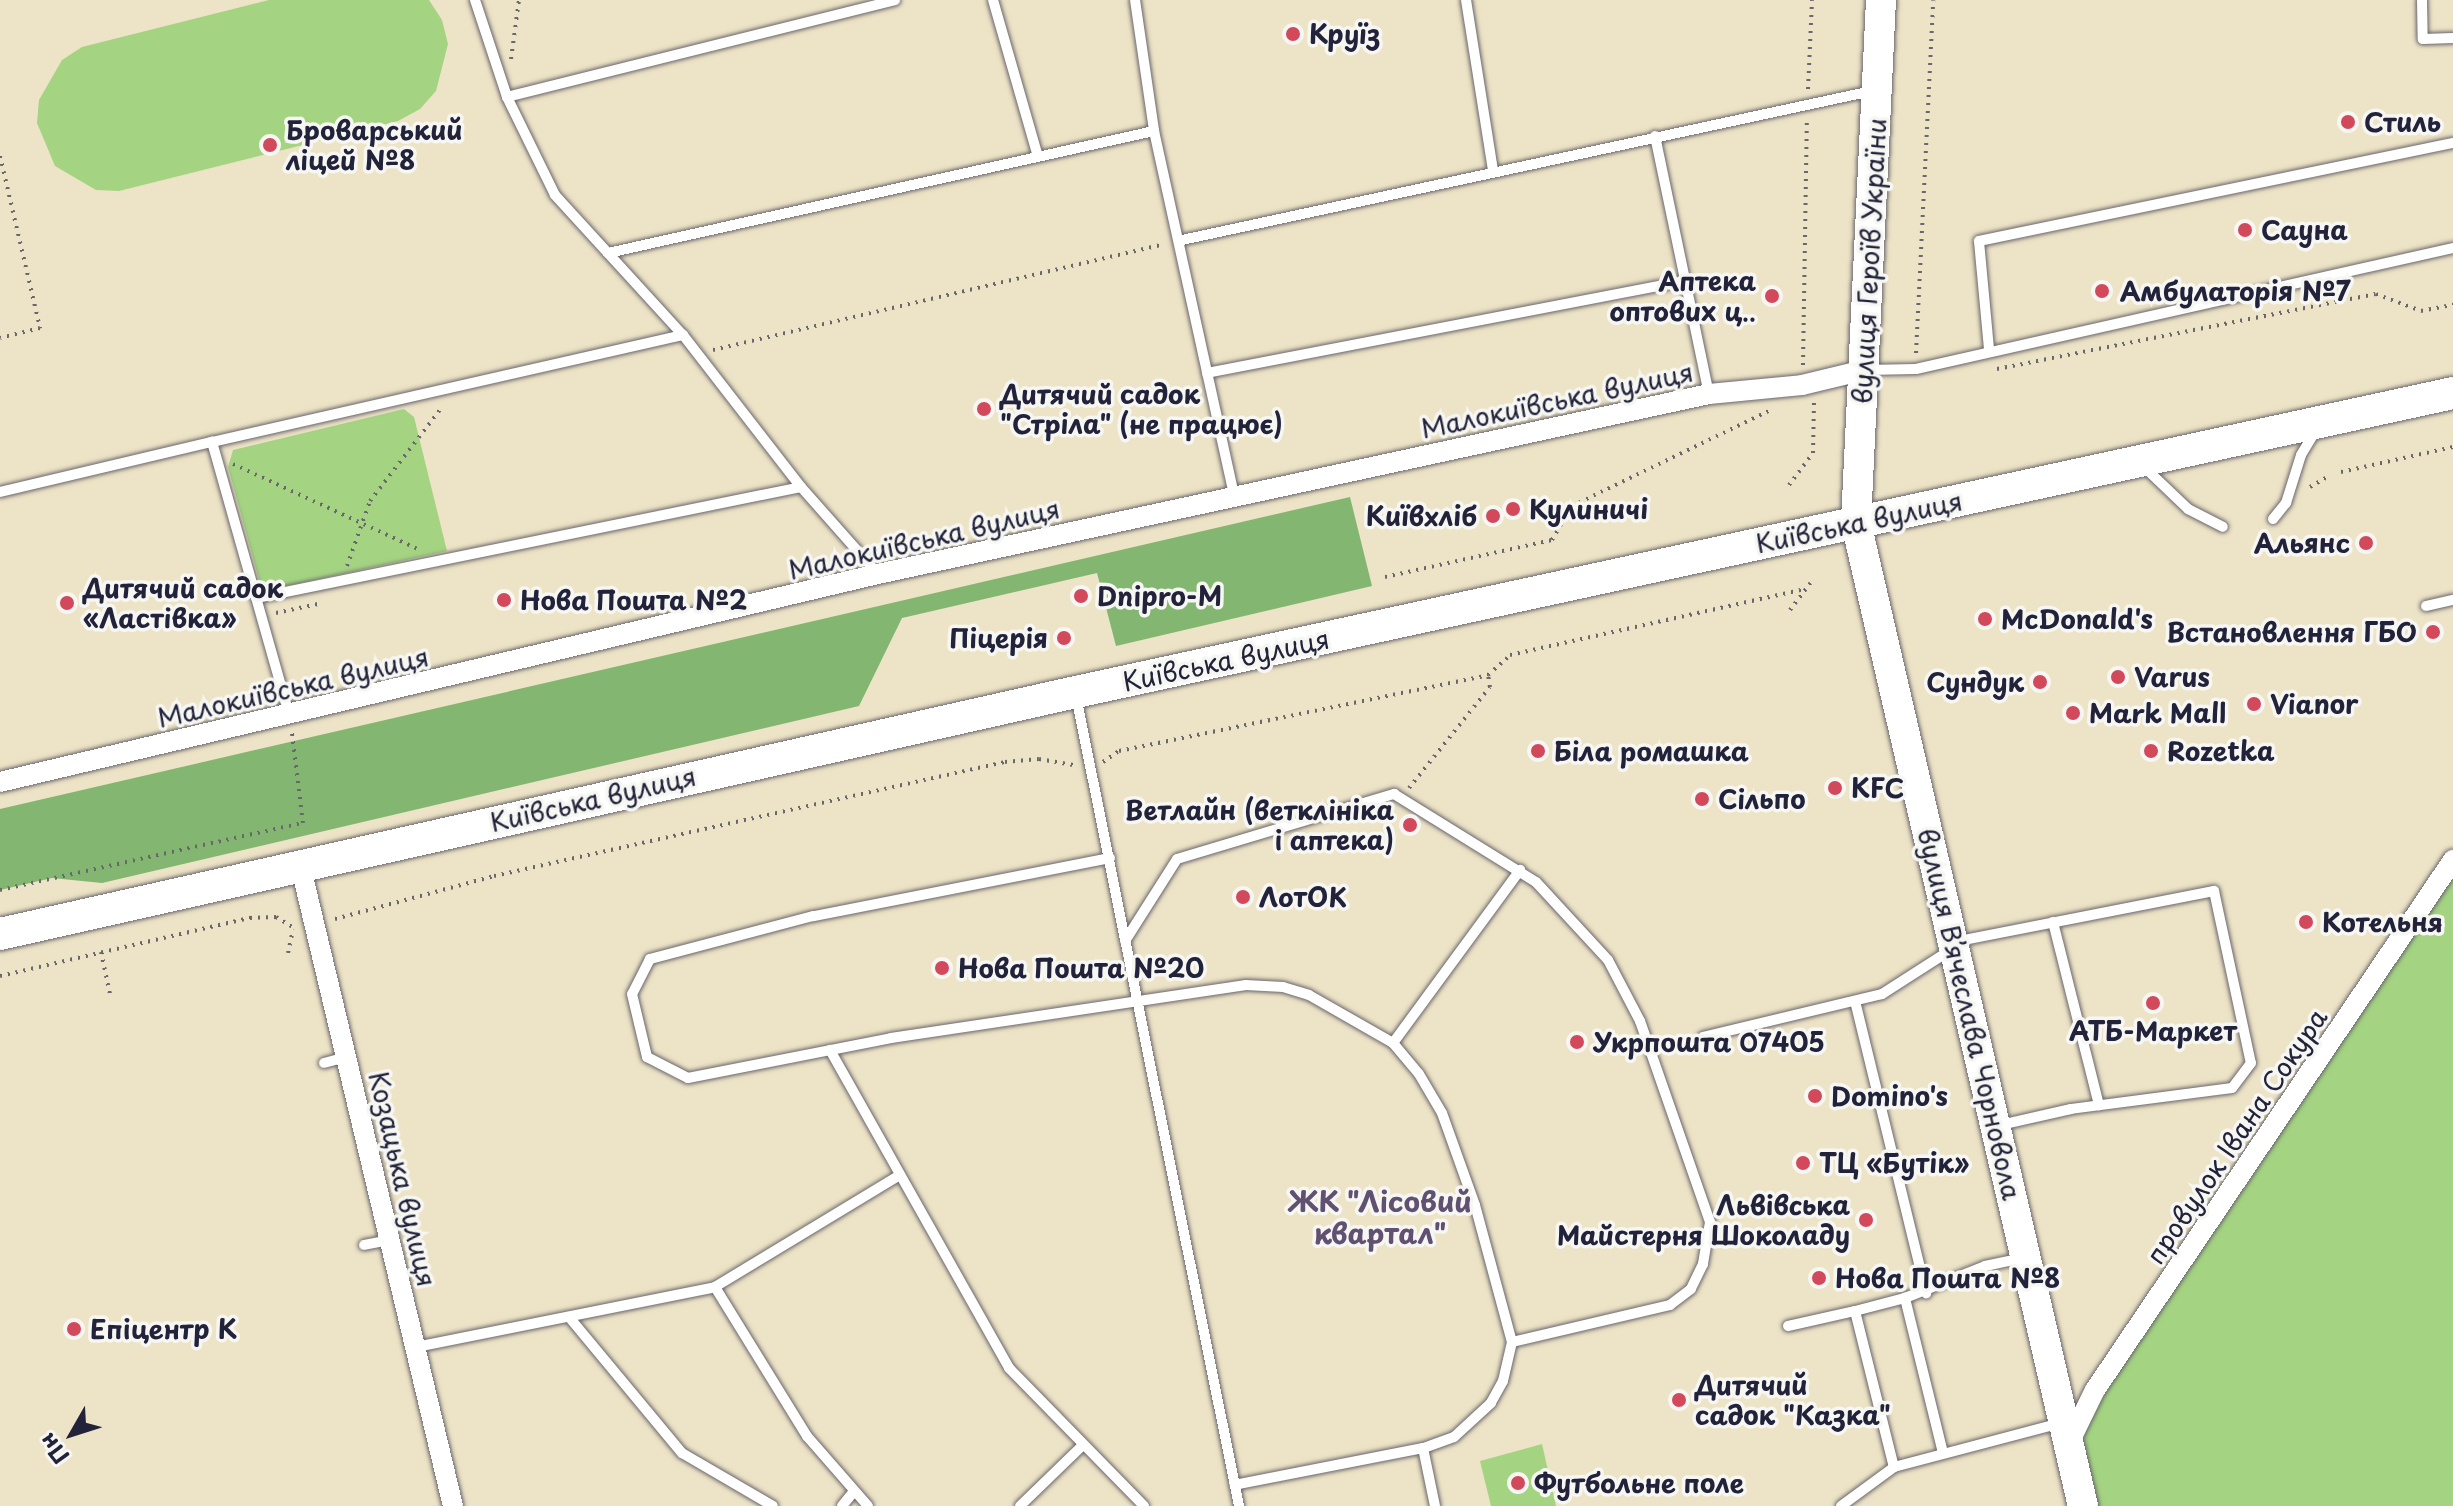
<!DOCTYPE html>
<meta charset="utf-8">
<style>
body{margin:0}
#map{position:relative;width:2453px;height:1506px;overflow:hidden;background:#ede3c6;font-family:"Playpen Sans",sans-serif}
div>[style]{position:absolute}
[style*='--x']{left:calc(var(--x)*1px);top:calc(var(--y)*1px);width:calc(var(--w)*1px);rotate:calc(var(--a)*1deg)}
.green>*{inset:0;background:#a4d482}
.forest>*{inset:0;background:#83b670}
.path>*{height:4px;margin-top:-2px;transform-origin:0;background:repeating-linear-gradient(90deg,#69666c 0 2px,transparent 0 8px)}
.roads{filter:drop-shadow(0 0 2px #69666c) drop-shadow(0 0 2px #69666c)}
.lane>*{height:10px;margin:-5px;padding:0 5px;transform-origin:5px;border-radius:5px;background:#fff}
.street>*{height:20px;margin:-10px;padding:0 10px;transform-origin:10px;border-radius:10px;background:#fff}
.secondary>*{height:30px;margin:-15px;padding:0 15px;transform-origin:15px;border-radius:15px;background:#fff}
.primary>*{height:32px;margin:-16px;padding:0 16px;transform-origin:16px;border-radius:16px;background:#fff}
.dots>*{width:22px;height:22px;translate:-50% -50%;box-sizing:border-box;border:4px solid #f6f6f2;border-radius:50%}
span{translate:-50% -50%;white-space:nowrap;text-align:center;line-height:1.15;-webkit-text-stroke:7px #f6f6f2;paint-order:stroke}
.poi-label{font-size:26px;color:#22223b;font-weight:700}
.left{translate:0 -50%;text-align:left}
.right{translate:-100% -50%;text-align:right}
.street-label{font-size:26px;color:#22223b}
.neighbourhood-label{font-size:28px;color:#605071;font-weight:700}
.north{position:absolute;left:32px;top:1394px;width:80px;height:80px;-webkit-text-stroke:6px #f6f6f2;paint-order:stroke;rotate:231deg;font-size:22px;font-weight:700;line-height:32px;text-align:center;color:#22223b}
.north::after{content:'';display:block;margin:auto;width:28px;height:36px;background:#22223b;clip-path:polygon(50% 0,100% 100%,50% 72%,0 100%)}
</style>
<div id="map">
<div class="green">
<div style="clip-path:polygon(269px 0,429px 0,442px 20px,448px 44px,436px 91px,420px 109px,398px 121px,119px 191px,96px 190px,55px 166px,37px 123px,39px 100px,62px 60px,82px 47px)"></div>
<div style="clip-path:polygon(404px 409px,414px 417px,447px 551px,268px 590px,260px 583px,228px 467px,233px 450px)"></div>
<div style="clip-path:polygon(2453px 860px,2453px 1506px,2083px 1506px,2068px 1445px)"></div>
<div style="clip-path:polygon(1542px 1444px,1556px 1506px,1491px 1506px,1480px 1461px)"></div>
</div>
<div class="forest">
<div style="clip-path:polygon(1350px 497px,1372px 586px,1116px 646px,1097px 573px,902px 618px,859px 706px,102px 883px,52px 878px,0 890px,0 809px)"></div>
</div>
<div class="path">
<div style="--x:511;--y:59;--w:60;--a:-82.3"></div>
<div style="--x:1808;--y:89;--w:89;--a:-87.4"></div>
<div style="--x:0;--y:156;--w:177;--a:76.9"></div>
<div style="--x:40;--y:328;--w:41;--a:166"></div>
<div style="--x:713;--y:350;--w:463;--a:-13.2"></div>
<div style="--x:1916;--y:353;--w:353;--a:-87.2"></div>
<div style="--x:1803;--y:365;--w:243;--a:-89.1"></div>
<div style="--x:1997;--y:369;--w:386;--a:-11.2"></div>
<div style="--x:2376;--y:294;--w:48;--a:20.7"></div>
<div style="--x:2421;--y:311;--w:33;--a:-11"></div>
<div style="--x:233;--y:464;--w:204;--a:24.7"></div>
<div style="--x:2341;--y:472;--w:115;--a:-12.6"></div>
<div style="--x:1789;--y:485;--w:40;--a:-53"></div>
<div style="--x:1813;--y:453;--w:52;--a:-88.9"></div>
<div style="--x:2310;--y:487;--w:22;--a:-30"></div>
<div style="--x:347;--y:566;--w:69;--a:-70.5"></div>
<div style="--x:370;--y:501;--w:118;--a:-52.5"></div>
<div style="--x:1385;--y:577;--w:171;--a:-12.5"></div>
<div style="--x:1552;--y:540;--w:39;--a:-60"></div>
<div style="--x:1572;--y:506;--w:223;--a:-25.8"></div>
<div style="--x:1790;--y:610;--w:34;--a:-53"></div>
<div style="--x:276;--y:613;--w:43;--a:-12.1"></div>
<div style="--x:1103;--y:762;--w:19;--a:-35"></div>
<div style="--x:1119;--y:751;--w:377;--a:-11.6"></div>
<div style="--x:1488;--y:675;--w:30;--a:-42"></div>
<div style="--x:1510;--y:655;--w:303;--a:-12.6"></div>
<div style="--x:1409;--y:788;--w:129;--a:-51.3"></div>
<div style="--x:1490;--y:687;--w:12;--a:-99"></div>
<div style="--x:0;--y:890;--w:310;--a:-12.5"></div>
<div style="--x:303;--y:823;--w:91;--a:-97"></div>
<div style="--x:335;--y:919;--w:165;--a:-15.1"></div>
<div style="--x:494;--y:876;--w:524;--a:-12.58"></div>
<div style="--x:1005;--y:762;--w:34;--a:-5"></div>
<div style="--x:1039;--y:759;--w:35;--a:10"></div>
<div style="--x:101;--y:952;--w:43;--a:77.9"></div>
<div style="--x:288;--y:953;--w:24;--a:-78"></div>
<div style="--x:0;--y:976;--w:257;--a:-13.1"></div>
<div style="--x:250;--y:918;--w:26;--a:-2"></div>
<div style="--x:276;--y:917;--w:23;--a:31"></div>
</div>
<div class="roads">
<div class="lane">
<div style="--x:475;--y:0;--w:102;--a:71.7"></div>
<div style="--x:507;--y:97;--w:109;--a:63.9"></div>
<div style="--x:555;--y:195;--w:190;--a:47.6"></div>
<div style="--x:683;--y:335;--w:192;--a:52.2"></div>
<div style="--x:801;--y:487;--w:116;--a:48.5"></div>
<div style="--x:993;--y:0;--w:163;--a:74"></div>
<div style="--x:1135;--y:0;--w:132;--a:81.7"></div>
<div style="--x:1466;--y:0;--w:173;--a:81"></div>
<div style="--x:2422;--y:0;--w:39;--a:89"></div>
<div style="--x:2423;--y:39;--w:30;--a:-2"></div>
<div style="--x:507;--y:97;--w:400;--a:-14"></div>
<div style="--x:1655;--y:136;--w:264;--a:78.2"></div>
<div style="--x:1182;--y:240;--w:706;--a:-12.19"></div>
<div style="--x:608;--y:253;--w:559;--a:-12.6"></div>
<div style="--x:1154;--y:131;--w:374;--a:77.6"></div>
<div style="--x:1989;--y:349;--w:108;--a:-95.3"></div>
<div style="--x:1979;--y:241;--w:484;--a:-11.7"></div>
<div style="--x:1865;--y:370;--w:51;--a:-1.1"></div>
<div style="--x:1916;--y:369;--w:550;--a:-12.7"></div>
<div style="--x:1207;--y:373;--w:487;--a:-10.9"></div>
<div style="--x:2142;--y:465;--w:64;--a:43.7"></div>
<div style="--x:2188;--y:509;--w:39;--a:27"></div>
<div style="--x:0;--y:492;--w:218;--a:-13.3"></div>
<div style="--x:2273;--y:519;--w:21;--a:-51"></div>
<div style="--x:2286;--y:503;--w:50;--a:-72.6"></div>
<div style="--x:2301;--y:455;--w:27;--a:-59"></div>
<div style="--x:256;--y:598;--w:556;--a:-11.51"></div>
<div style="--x:2426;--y:606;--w:28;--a:-13"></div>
<div style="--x:1076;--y:696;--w:826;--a:78.62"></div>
<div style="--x:289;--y:714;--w:283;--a:-105.8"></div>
<div style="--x:212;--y:442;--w:483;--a:-12.8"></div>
<div style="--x:1110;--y:858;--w:303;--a:168.9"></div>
<div style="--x:813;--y:916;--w:169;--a:165.2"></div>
<div style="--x:650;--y:959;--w:39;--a:117"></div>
<div style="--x:632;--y:994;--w:65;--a:76.6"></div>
<div style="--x:647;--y:1057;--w:46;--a:27.1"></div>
<div style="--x:688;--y:1078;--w:207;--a:-11.1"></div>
<div style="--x:891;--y:1038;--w:359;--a:-8.5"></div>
<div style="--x:1246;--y:985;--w:37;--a:3"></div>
<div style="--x:1283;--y:987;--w:27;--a:17"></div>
<div style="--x:1309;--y:995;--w:97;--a:29.7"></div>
<div style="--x:1393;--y:1043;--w:40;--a:50"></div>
<div style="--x:1419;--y:1074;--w:45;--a:59.5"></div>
<div style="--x:1442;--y:1113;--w:98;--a:70.3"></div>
<div style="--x:1475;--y:1205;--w:142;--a:74.9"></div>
<div style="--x:1512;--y:1342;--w:40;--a:103"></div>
<div style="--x:1503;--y:1381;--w:25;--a:119"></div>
<div style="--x:1491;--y:1403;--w:50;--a:137.4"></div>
<div style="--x:1454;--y:1437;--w:33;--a:160"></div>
<div style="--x:1423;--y:1448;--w:192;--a:168.9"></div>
<div style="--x:2053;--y:922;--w:189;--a:75.9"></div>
<div style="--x:1125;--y:941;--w:97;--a:-57.6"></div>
<div style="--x:1177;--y:859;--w:227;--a:-16.7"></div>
<div style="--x:1394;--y:794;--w:167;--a:31.8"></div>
<div style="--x:1536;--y:882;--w:106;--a:47.3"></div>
<div style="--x:1608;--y:960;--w:69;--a:62.3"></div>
<div style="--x:1640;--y:1021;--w:213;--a:70.8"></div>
<div style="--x:1710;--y:1222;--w:43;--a:99.5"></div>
<div style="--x:1703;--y:1264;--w:28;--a:116"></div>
<div style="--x:1691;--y:1289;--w:26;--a:143"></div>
<div style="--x:1670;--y:1305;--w:162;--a:166.8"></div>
<div style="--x:1954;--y:942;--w:265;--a:-11.1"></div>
<div style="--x:2214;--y:891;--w:176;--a:77.9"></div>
<div style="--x:2251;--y:1063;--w:31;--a:127"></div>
<div style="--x:2232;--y:1088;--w:162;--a:172.6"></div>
<div style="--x:2071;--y:1109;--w:73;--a:167.3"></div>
<div style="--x:1855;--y:1001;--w:301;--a:76.3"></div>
<div style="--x:1703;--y:1037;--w:184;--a:-13.5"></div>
<div style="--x:1882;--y:994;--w:83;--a:-32.7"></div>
<div style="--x:1393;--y:1043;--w:215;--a:-53.7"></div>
<div style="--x:830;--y:1050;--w:365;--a:60.6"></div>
<div style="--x:1009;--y:1368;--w:193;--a:45.6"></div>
<div style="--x:324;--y:1063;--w:24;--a:-15"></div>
<div style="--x:364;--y:1245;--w:26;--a:-11"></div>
<div style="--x:1855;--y:1311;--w:52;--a:-14.6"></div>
<div style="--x:569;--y:1317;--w:177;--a:50.3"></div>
<div style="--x:682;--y:1453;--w:105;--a:30.2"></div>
<div style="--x:1788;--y:1326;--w:69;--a:-12.6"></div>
<div style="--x:1855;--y:1311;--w:161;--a:76"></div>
<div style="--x:416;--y:1347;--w:305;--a:-11.3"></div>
<div style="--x:1423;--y:1448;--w:59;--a:78.3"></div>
<div style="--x:1943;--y:1453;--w:160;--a:-103.8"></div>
<div style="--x:1905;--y:1298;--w:86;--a:-21.8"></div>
<div style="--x:1985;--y:1266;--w:39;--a:-12"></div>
<div style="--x:842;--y:1506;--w:19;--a:-51"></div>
<div style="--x:868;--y:1506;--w:93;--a:-131.1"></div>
<div style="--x:807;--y:1436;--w:175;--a:-121.7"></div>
<div style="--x:715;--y:1287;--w:216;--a:-31.2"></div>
<div style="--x:1020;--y:1506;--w:88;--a:-44.1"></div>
<div style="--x:1841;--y:1506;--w:66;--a:-36.3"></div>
<div style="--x:1894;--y:1467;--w:173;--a:-14.8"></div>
</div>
<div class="street">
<div style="--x:0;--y:782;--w:902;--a:-13.33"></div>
<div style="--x:878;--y:574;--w:850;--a:-12.22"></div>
<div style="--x:1709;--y:394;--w:93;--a:-5.5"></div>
<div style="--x:1802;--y:385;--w:64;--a:-13.6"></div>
<div style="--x:300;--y:864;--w:660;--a:76.6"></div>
<div style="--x:2068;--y:1445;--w:61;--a:-63.9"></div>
<div style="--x:2095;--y:1390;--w:640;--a:-55.96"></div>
</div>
<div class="secondary">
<div style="--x:1881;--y:0;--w:524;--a:92.74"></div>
<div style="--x:1856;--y:523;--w:1009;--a:77"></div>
</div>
<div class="primary">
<div style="--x:0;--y:934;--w:1103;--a:-12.68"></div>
<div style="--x:1076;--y:692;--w:1409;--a:-12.25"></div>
</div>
</div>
<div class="dots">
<div style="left:1293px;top:34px;background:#d1495b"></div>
<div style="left:2348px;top:122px;background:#d1495b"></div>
<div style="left:270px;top:145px;background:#d1495b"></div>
<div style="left:2245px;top:230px;background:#d1495b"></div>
<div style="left:2102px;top:291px;background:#d1495b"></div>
<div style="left:1772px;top:296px;background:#d1495b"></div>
<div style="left:984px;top:409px;background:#d1495b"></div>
<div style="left:1513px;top:509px;background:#d1495b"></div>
<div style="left:1493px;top:516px;background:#d1495b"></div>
<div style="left:2366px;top:543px;background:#d1495b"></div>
<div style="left:1081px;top:596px;background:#d1495b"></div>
<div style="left:504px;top:600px;background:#d1495b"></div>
<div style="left:67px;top:603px;background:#d1495b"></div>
<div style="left:1985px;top:619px;background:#d1495b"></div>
<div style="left:2433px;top:632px;background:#d1495b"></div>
<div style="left:1064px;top:638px;background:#d1495b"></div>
<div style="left:2118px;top:677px;background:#d1495b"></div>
<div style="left:2040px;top:682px;background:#d1495b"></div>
<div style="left:2254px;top:704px;background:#d1495b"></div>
<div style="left:2073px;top:713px;background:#d1495b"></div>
<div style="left:1538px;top:751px;background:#d1495b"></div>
<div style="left:2151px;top:751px;background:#d1495b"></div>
<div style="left:1835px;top:788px;background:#d1495b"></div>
<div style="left:1702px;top:799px;background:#d1495b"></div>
<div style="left:1410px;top:825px;background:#d1495b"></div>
<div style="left:1243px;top:897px;background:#d1495b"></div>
<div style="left:2306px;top:922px;background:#d1495b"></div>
<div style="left:942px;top:968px;background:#d1495b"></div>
<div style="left:2153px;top:1003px;background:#d1495b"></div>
<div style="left:1577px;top:1042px;background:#d1495b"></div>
<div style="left:1815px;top:1096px;background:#d1495b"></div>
<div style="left:1803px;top:1163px;background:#d1495b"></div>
<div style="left:1866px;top:1220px;background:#d1495b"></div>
<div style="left:1819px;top:1278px;background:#d1495b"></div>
<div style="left:74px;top:1329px;background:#d1495b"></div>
<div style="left:1679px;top:1400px;background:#d1495b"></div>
<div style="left:1518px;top:1483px;background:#d1495b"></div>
</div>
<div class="poi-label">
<span class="left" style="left:1309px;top:34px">Круїз</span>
<span class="left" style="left:2364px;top:122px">Стиль</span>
<span class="left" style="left:286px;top:145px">Броварський<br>ліцей №8</span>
<span class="left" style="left:2261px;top:230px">Сауна</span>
<span class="right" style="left:1756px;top:296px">Аптека<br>оптових ц‥</span>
<span class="left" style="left:2120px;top:291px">Амбулаторія №7</span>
<span class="left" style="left:1000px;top:409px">Дитячий садок<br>"Стріла" (не працює)</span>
<span class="left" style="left:1529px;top:509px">Кулиничі</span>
<span class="right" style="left:1477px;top:516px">Київхліб</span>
<span class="right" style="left:2350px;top:543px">Альянс</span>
<span class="left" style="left:83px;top:603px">Дитячий садок<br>«Ластівка»</span>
<span class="left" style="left:1097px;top:596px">Dnipro-M</span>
<span class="left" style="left:520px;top:600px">Нова Пошта №2</span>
<span class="left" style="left:2001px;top:619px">McDonald's</span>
<span class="right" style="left:2417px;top:632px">Встановлення ГБО</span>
<span class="right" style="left:1048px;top:638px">Піцерія</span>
<span class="left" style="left:2134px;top:677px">Varus</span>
<span class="right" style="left:2024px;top:682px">Сундук</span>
<span class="left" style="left:2270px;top:704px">Vianor</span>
<span class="left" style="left:2089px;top:713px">Mark Mall</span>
<span class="left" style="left:1554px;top:751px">Біла ромашка</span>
<span class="left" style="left:2167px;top:751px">Rozetka</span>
<span class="left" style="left:1851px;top:788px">KFC</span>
<span class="left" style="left:1718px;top:799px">Сільпо</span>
<span class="right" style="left:1394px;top:825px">Ветлайн (ветклініка<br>і аптека)</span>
<span class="left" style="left:1259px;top:897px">ЛотОК</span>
<span class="left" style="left:2322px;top:922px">Котельня</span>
<span class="left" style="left:958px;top:968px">Нова Пошта №20</span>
<span style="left:2153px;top:1031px">АТБ-Маркет</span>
<span class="left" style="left:1593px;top:1042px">Укрпошта 07405</span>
<span class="left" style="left:1831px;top:1096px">Domino's</span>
<span class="left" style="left:1819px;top:1163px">ТЦ «Бутік»</span>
<span class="right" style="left:1850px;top:1220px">Львівська<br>Майстерня Шоколаду</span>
<span class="left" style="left:1835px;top:1278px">Нова Пошта №8</span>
<span class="left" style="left:90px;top:1329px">Епіцентр К</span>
<span class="left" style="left:1695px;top:1400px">Дитячий<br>садок "Казка"</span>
<span class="left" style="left:1534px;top:1483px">Футбольне поле</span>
</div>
<div class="street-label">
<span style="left:1869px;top:261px;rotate:-87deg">вулиця Героїв України</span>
<span style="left:1557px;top:400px;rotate:-12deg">Малокиївська вулиця</span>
<span style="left:1859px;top:522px;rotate:-12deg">Київська вулиця</span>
<span style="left:924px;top:539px;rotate:-13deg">Малокиївська вулиця</span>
<span style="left:1226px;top:660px;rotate:-12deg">Київська вулиця</span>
<span style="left:293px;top:687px;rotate:-13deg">Малокиївська вулиця</span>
<span style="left:593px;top:799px;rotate:-13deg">Київська вулиця</span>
<span style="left:1970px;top:1014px;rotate:77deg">вулиця Вʼячеслава Чорновола</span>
<span style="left:2236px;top:1136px;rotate:-56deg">провулок Івана Сокура</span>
<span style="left:403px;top:1179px;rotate:77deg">Козацька вулиця</span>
</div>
<div class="neighbourhood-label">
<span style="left:1380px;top:1217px">ЖК "Лісовий<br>квартал"</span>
</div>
<div class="north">Пн</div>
</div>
